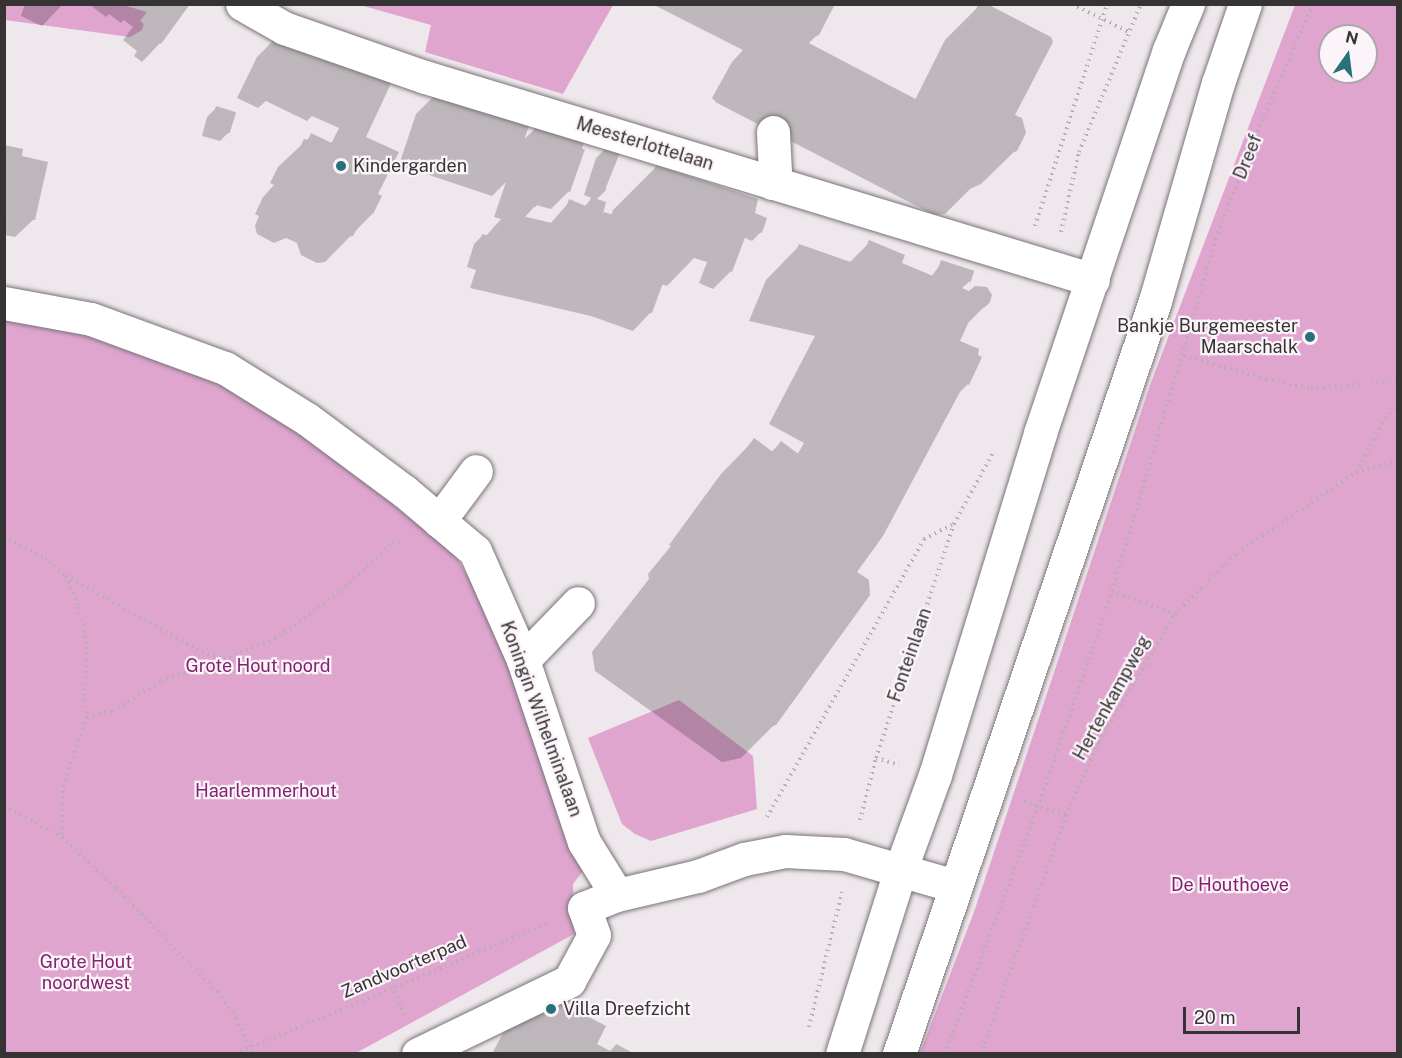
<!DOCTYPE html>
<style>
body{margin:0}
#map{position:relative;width:1402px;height:1058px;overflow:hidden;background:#eee7ec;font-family:"Public Sans",sans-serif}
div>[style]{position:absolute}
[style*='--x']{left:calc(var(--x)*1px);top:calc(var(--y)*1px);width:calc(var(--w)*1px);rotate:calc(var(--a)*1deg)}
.green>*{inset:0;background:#dfa5cf}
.shadow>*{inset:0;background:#0003}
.building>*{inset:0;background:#bdb6bb;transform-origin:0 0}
.path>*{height:4px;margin-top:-2px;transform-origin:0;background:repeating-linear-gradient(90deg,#b5afb3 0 1.5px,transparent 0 6px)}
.roads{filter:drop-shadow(0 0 2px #7a7479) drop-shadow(0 0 2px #7a7479)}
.minor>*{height:33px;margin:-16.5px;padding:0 16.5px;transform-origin:16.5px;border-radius:16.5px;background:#fff}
.major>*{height:33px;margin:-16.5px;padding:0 16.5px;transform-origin:16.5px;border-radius:16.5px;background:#fff}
.dots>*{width:16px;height:16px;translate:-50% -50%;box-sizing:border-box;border:3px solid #fbf4f9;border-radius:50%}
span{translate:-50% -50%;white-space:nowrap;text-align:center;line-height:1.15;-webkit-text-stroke:4.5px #fbf4f9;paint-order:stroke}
.street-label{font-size:18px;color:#363335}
.poi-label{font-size:18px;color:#363335}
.left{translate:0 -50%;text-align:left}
.right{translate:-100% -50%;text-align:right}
.park-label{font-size:18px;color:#822270}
.frame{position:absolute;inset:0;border:6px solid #363335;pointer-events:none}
.north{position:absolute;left:1318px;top:24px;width:60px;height:60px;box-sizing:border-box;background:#fbf4f9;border:2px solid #aca7ab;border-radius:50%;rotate:14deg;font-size:16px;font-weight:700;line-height:24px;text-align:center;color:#363335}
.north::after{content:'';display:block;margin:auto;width:21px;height:27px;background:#28717a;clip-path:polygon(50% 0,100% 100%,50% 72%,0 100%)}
.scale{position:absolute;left:1183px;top:1007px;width:117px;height:27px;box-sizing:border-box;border:3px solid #363335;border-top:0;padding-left:8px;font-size:18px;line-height:21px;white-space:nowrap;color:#363335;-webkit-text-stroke:4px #fbf4f9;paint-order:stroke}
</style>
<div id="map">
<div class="green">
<div style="clip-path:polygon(5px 5px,123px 5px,147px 12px,142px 30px,130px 37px,5px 20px)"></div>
<div style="clip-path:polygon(360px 5px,613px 5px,563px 94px,425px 52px,431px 25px)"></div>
<div style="clip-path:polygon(evenodd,1295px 5px,1397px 5px,1397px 1053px,920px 1053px,974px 912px,1150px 385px,1295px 5px,1330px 36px,1366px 36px,1366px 72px,1330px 72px,1330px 36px)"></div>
<div style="clip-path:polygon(5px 311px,259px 383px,440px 531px,486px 606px,586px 867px,573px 884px,574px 934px,356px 1053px,5px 1054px)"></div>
<div style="clip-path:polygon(679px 700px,753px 756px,757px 809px,651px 841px,635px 834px,622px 824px,588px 738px)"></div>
</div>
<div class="shadow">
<div style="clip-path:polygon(25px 4px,63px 4px,42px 26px,21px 16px)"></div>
<div style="clip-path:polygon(89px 4px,188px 4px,160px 43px,142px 62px,134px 56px,137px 51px,123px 40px,133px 27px,124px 20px,121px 23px,109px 14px,106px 17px)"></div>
<div style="clip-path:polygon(652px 4px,833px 4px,818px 34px,808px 44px,915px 100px,945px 40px,979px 6px,1013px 116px,1016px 150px,981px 184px,970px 189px,945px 214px,934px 215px,717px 103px,712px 98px,732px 62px,743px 50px)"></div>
<div style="clip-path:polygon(276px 38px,392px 78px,360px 142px,376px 195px,372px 214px,325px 262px,317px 263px,301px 255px,297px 243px,286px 238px,274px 243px,257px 234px,255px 226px,259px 216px,255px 214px,263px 197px,274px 185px,270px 183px,278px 167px,312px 135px,331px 144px,339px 128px,312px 116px,307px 121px,266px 101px,258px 108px,237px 98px,257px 57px)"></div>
<div style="clip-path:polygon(434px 96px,522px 141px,537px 127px,569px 191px,551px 209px,536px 205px,524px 218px,550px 224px,570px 201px,584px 207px,592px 198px,584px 195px,596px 158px,605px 149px,606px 190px,596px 200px,602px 213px,611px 216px,613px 210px,656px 167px,749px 220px,761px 232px,752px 241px,743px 237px,731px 271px,713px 289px,699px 283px,707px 262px,694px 258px,667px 286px,661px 284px,651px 312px,633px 331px,591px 316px,470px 288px,476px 270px,467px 267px,474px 244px,483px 235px,486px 236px,501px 219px,494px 217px,506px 182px,492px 196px,399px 165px,416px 114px)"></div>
<div style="clip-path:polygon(216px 108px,229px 132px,220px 141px,202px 136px,207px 117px)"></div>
<div style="clip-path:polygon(4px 147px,20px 157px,34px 219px,15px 237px,4px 235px)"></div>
<div style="clip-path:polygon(870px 242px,900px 263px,931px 277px,942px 262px,969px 282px,961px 289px,987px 304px,965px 326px,958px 342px,980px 358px,968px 384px,956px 396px,855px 573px,775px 724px,741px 758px,722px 762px,595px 671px,592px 652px,649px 579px,648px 574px,671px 546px,669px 545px,721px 474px,754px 440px,771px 452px,781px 443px,797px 455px,804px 443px,769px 424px,815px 336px,749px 321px,766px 280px,799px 246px,849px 263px)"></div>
<div style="clip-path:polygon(539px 993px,595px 1045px,609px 1052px,616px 1045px,631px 1054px,492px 1054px,506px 1027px)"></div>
</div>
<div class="building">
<div style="clip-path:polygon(146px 4px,190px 4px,161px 44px,151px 37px,155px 32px,140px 21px,150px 8px)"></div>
<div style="clip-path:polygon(752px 4px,835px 4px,819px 35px,814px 37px,806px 32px,803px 40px,927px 105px,978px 5px,987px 4px,1051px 37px,1053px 42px,1015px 115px,1022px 118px,1026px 133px,1017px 151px,1003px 156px,996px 152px,980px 180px,969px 182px,751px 69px,745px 64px,765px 26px,772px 23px,777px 26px,780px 19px)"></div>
<div style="clip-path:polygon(275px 36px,394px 77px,366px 137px,399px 152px,378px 194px,382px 196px,373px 214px,366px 211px,353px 236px,344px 237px,327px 229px,324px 217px,314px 212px,302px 217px,284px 208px,281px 198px,284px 189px,281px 187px,290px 169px,293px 170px,300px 158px,295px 157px,304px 139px,308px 140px,311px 133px,338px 146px,356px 110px,330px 97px,326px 104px,282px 82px,278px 91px,254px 80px)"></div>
<div style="left:434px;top:94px;width:100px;height:56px;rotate:18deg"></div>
<div style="left:216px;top:106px;width:21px;height:22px;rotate:17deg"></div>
<div style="clip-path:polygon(536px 125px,584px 141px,582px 149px,585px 149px,570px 192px,543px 184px,536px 207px,511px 198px)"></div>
<div style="clip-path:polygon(4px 145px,23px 149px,22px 156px,48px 162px,35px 220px,4px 213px)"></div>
<div style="left:605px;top:147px;width:16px;height:41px;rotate:22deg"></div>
<div style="clip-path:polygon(656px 165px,758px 199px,755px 213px,767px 218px,762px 233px,749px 227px,732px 272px,716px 265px,724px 244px,713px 240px,712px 243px,680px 232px,682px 226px,639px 213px)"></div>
<div style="clip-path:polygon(591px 197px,606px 202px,601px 221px,604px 212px,620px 217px,624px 208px,639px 213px,630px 239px,635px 229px,649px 234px,645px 246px,673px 255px,652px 313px,610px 298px,487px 270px,506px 212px,560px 225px,569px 199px,588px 207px)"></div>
<div style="left:482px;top:234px;width:15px;height:26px;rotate:16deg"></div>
<div style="clip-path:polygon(869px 240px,905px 255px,902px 263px,969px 291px,975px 286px,987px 287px,992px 295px,990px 302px,985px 307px,975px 308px,960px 341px,979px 349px,978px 355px,982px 357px,969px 385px,966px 383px,962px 388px,883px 536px,857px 572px,869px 580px,870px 595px,776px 725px,756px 730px,628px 637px,624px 617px,670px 556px,683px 553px,681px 539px,698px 517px,703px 520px,707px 515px,702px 511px,726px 477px,731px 482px,735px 476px,729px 472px,754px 438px,773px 452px,781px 441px,808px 461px,800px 471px,854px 507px,813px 451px,837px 409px,801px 390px,848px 302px,782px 288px,799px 244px,859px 265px)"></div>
<div style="left:941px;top:260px;width:35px;height:12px;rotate:18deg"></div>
<div style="clip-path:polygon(539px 991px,606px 1026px,597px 1044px,612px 1052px,616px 1044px,635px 1054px,507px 1054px)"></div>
</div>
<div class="path">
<div style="--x:1072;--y:4;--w:64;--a:26.2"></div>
<div style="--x:1035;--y:226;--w:233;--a:-72"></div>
<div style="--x:1061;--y:232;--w:82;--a:-77.3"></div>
<div style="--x:1079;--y:152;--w:160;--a:-67.3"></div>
<div style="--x:1184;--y:356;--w:85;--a:15.7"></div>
<div style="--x:1266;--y:379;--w:46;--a:11.3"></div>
<div style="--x:1311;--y:388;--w:87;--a:-4.6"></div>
<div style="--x:1357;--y:472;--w:55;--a:-63"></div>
<div style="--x:1382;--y:423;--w:26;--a:-51"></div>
<div style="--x:4;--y:537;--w:46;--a:27.1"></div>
<div style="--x:45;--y:558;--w:28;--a:41"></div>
<div style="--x:66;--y:576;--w:34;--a:67"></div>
<div style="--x:79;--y:607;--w:41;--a:78.7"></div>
<div style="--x:87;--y:647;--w:47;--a:93.7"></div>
<div style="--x:84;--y:694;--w:23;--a:83"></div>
<div style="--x:87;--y:717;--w:72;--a:109.4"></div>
<div style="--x:63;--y:785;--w:52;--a:91.1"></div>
<div style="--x:66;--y:576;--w:156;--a:29.2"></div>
<div style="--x:202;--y:652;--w:23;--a:18"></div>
<div style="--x:224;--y:659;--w:55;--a:-21.4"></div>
<div style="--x:275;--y:639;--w:82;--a:-36"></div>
<div style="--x:341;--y:591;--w:70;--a:-43.3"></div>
<div style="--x:392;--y:543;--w:12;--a:-9"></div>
<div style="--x:1112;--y:591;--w:67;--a:20.1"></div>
<div style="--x:87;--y:717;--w:27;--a:-13"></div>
<div style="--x:113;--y:711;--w:57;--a:-32"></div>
<div style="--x:161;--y:681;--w:66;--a:-19.5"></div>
<div style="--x:876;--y:758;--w:24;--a:17"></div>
<div style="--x:1024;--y:802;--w:44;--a:17.2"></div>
<div style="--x:4;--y:806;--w:66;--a:28.1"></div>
<div style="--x:62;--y:837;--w:74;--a:43.4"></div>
<div style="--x:116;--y:888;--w:146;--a:45.6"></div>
<div style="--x:218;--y:992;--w:32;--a:55"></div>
<div style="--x:236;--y:1018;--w:39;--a:66"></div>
<div style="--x:767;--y:817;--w:319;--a:-60.5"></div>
<div style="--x:924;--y:539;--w:34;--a:-27"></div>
<div style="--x:860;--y:820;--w:64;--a:-75.5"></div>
<div style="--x:876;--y:758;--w:247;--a:-71.6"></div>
<div style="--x:954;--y:524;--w:83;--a:-61.3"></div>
<div style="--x:392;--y:986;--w:37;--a:66"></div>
<div style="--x:809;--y:1027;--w:139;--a:-76.3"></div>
<div style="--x:235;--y:1054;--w:342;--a:-22.7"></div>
<div style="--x:945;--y:1054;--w:264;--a:-69.4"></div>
<div style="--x:1038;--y:807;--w:228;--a:-71.1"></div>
<div style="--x:1112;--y:591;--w:373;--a:-73.5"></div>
<div style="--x:1218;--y:233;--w:85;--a:-69.2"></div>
<div style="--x:1248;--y:154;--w:163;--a:-66.6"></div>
<div style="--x:981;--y:1054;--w:254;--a:-70.4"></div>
<div style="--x:1066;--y:815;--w:80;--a:-65.7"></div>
<div style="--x:1099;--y:742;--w:149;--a:-59.3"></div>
<div style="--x:1175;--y:614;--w:87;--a:-44.5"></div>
<div style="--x:1237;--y:553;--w:144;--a:-34.2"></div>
<div style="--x:1356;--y:472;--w:43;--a:-14.7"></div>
</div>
<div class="roads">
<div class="minor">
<div style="--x:242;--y:4;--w:48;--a:29.7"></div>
<div style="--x:284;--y:28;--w:149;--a:19.2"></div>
<div style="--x:425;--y:77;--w:698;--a:16.9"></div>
<div style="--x:772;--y:183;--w:11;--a:-75"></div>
<div style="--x:775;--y:172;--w:40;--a:-92.9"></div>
<div style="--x:4;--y:303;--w:88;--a:10.4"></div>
<div style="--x:91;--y:319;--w:143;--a:20.1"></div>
<div style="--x:225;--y:368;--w:97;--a:31.9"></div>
<div style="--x:307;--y:419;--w:121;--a:36.6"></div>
<div style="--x:404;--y:491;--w:93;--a:40.2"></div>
<div style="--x:475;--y:551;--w:119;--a:66.2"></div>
<div style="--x:523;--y:660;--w:192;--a:71.5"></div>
<div style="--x:584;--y:842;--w:62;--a:58.1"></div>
<div style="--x:439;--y:521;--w:62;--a:-53.5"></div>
<div style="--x:523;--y:660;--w:79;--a:-46"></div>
<div style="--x:418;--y:1054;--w:168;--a:-25.8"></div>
<div style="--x:569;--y:981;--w:52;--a:-61.5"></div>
<div style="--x:594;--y:935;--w:29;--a:-110"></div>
<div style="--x:584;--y:908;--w:35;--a:-22"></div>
<div style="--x:617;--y:895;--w:83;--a:-13.2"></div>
<div style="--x:698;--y:876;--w:49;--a:-20.3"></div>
<div style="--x:744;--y:859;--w:42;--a:-11"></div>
<div style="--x:785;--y:851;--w:59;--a:2.9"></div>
<div style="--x:844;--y:854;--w:116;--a:16.1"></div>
</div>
<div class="major">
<div style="--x:842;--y:1054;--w:192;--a:-72.4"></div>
<div style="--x:900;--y:871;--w:102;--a:-70"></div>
<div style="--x:935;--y:775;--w:358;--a:-72.9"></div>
<div style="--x:1040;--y:433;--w:404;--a:-71.4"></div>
<div style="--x:1169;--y:50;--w:50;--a:-67.6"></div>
<div style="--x:899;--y:1054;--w:795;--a:-71.22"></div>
<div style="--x:1155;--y:301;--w:227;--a:-73.9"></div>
<div style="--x:1218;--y:83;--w:83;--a:-71.1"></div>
</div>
</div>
<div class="dots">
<div style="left:341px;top:166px;background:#28717a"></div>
<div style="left:1310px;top:337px;background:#28717a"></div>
<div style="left:551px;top:1009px;background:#28717a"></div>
</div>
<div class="street-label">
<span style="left:645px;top:144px;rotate:17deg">Meesterlottelaan</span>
<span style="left:1248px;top:157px;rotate:-68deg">Dreef</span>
<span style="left:910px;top:655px;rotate:-71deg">Fonteinlaan</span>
<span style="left:1112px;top:698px;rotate:-61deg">Hertenkampweg</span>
<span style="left:541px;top:719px;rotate:70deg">Koningin Wilhelminalaan</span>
<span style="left:404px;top:967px;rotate:-23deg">Zandvoorterpad</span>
</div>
<div class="poi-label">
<span class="left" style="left:353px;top:166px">Kindergarden</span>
<span class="right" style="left:1298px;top:337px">Bankje Burgemeester<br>Maarschalk</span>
<span class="left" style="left:563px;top:1009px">Villa Dreefzicht</span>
</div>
<div class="park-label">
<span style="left:258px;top:666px">Grote Hout noord</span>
<span style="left:266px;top:791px">Haarlemmerhout</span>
<span style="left:1230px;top:885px">De Houthoeve</span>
<span style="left:86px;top:973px">Grote Hout<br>noordwest</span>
</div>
<div class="frame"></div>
<div class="north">N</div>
<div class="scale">20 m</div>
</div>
